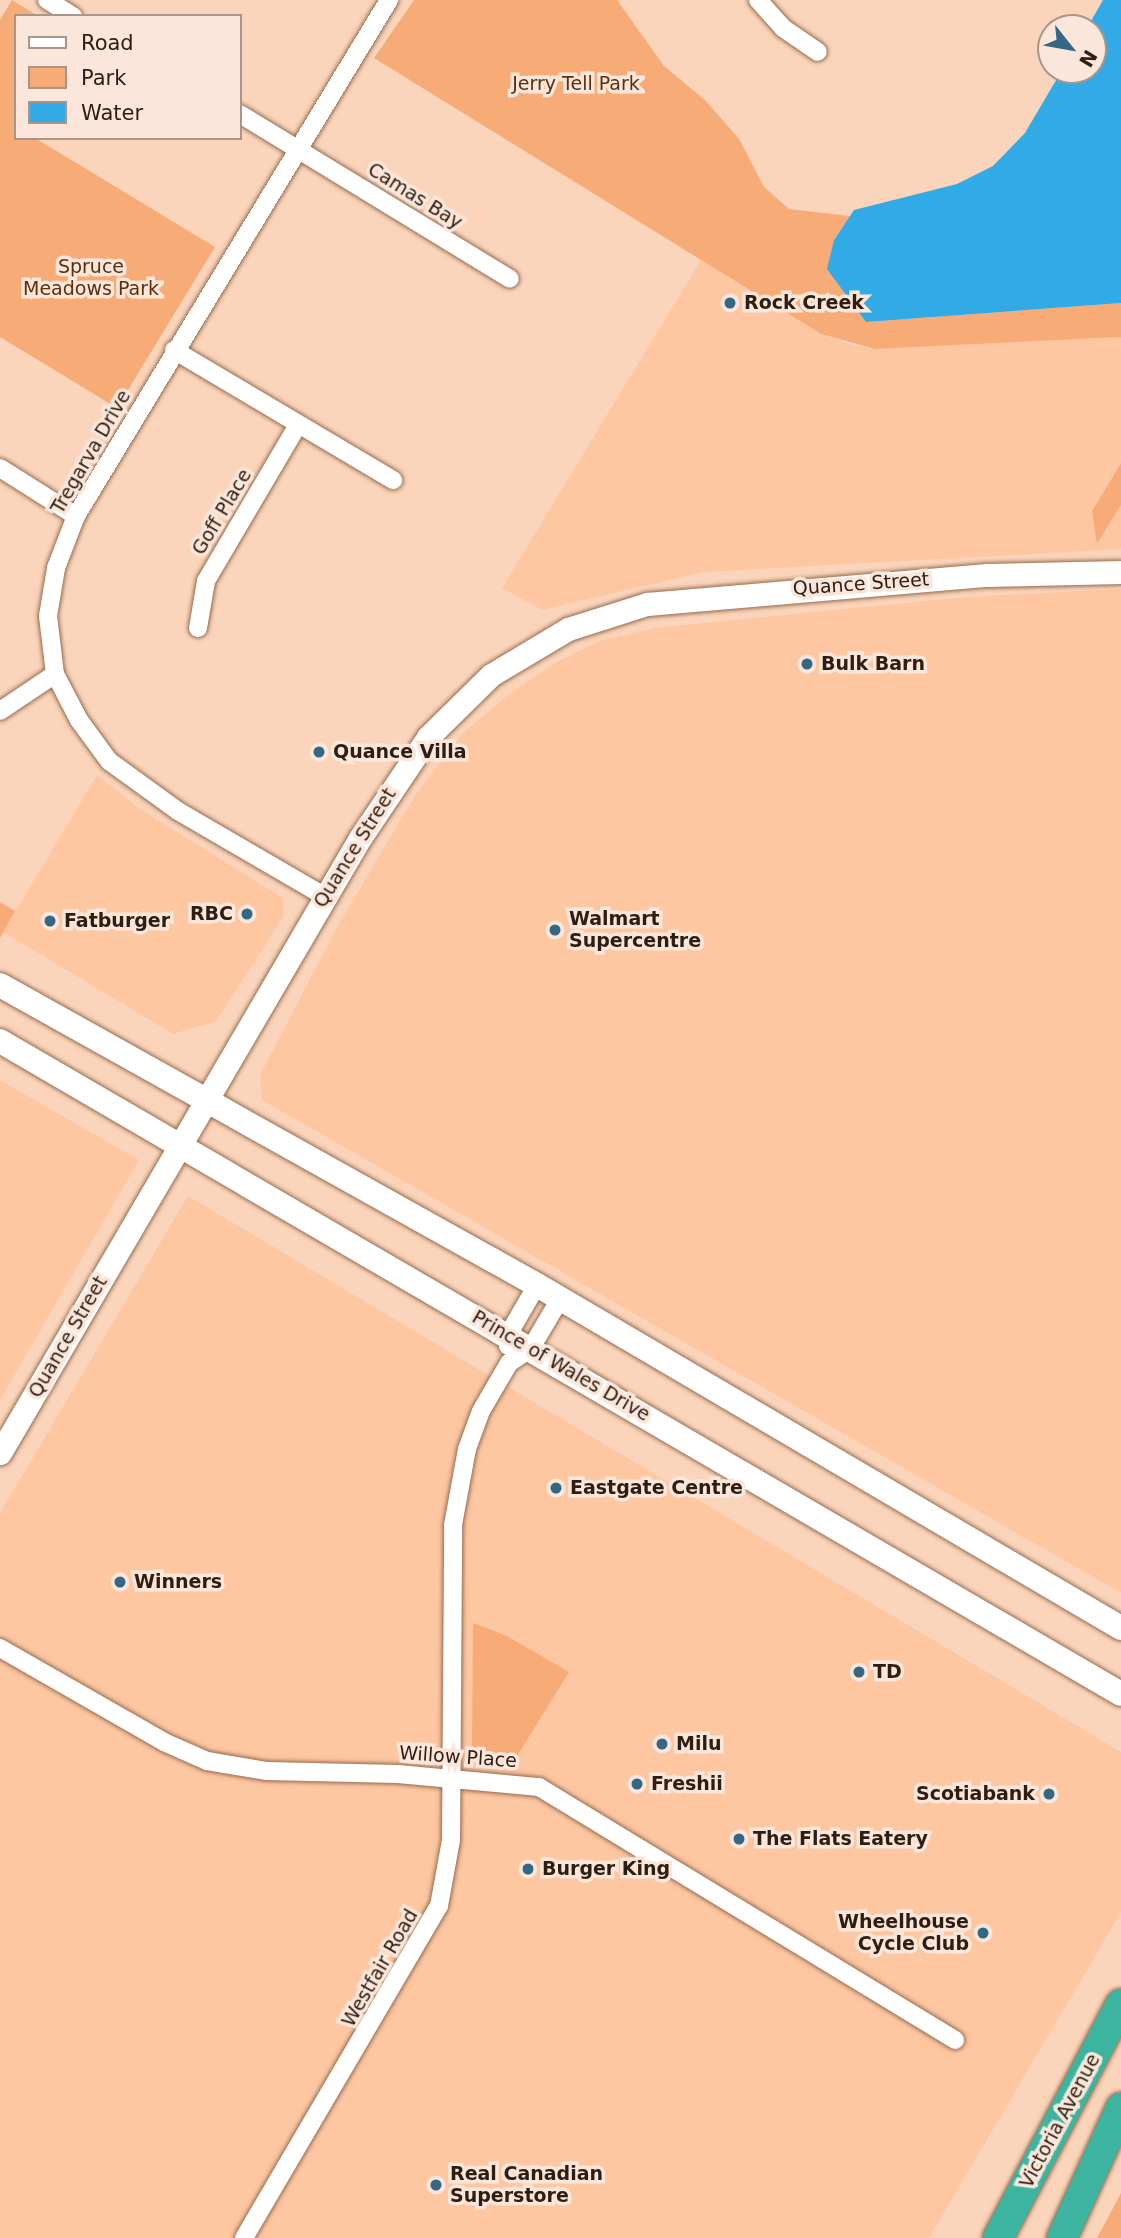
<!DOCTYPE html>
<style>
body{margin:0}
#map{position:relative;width:1121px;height:2238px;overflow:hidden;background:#fbd5bb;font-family:"DejaVu Sans",sans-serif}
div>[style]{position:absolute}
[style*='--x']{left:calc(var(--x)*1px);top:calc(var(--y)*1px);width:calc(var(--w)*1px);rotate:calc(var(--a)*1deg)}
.built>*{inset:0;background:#fdc7a2}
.green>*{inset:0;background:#f7ac78}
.water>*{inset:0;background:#31aae6}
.roads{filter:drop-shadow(0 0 2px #976c4f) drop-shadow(0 0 2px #976c4f)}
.minor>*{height:18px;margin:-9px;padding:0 9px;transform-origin:9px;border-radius:9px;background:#fff}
.tertiary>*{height:23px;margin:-11.5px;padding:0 11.5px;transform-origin:11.5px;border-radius:11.5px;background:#fff}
.secondary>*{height:24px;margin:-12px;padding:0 12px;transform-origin:12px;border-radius:12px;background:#fff}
.trunk>*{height:30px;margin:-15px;padding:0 15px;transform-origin:15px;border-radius:15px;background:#3cb4a0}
.dots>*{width:19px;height:19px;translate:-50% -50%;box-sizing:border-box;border:4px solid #fae6da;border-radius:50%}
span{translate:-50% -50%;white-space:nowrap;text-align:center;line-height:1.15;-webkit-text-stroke:7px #fae6da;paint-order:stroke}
.park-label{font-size:19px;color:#5c300c}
.street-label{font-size:19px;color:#2e1d11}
.poi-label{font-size:19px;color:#2e1d11;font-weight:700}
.left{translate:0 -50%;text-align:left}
.right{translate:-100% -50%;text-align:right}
.legend{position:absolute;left:14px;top:14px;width:228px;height:126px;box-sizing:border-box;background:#fae6da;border:2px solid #a8968a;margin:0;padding:9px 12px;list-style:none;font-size:21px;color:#2e1d11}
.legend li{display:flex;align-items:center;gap:14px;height:35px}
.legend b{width:35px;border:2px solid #a8968a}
.north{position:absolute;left:1037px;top:14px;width:70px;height:70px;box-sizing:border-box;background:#fae6da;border:2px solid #a8968a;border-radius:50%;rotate:121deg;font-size:19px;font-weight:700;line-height:28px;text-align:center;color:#2e1d11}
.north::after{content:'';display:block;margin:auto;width:24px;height:32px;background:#346784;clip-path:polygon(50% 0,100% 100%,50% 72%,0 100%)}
</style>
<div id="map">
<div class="built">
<div style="clip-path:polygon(701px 260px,821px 334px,855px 346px,875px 349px,1121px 337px,1121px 463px,1092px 511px,1098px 543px,1121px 505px,1121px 549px,703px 572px,542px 610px,502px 588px)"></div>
<div style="clip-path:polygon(1121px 589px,1121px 1593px,262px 1100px,260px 1075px,336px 929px,418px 791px,462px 734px,508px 695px,555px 663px,599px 641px,655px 628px,965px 597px)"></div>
<div style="clip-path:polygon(97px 775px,137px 807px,283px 898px,284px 916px,216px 1021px,173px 1034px,3px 932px)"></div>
<div style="clip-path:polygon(0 1080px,139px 1160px,0 1400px)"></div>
<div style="clip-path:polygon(188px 1196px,1121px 1752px,1121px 1912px,929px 2238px,0 2238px,0 1513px)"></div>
</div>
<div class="green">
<div style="clip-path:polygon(12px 0,38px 16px,16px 16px,16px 138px,35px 138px,215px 247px,117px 408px,0 337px,0 20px)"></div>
<div style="clip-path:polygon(414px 0,617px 0,664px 66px,706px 101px,739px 139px,764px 187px,789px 209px,850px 216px,834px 240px,866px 322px,1121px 303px,1121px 337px,875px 349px,821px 334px,374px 58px)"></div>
<div style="clip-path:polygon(1121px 463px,1121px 505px,1097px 544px,1092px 511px)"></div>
<div style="clip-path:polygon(0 902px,15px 911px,0 938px)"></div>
<div style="clip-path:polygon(473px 1623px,507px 1636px,569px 1672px,514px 1761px,488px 1761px,478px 1757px,472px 1745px)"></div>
<div style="clip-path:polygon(1121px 2193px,1121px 2238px,1097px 2238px)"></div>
</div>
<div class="water">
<div style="clip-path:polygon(1103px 0,1121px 0,1121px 303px,866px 322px,827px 269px,834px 240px,854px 210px,957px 184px,993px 166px,1025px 133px,1062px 70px,1093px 70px,1093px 28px,1087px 28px)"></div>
</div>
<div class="roads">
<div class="minor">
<div style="--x:47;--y:0;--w:31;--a:32"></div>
<div style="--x:758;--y:0;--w:38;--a:48"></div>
<div style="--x:783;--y:28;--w:42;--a:34.4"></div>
<div style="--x:240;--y:114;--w:316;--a:31.4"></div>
<div style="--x:174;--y:350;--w:255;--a:30.7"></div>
<div style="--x:0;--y:468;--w:90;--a:32.3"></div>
<div style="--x:198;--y:628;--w:48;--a:-80.3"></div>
<div style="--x:206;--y:581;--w:181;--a:-59.5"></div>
<div style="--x:0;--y:711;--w:66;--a:-33.9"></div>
<div style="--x:324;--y:896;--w:169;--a:-149.8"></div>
<div style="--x:178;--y:811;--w:85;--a:-144.1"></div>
<div style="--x:109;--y:761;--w:51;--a:-126.2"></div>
<div style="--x:79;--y:720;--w:52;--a:-117.6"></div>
<div style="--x:55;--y:674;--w:58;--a:-96.9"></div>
<div style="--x:48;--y:616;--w:49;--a:-80.5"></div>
<div style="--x:56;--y:568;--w:56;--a:-69"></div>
<div style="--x:76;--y:516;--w:604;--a:-58.76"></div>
<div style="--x:508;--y:1346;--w:11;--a:-90"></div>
<div style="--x:508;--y:1335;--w:58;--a:-59.9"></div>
<div style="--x:0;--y:1648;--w:189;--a:29.8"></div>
<div style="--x:164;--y:1742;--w:47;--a:23.8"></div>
<div style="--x:207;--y:1761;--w:61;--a:9.5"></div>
<div style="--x:267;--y:1771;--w:131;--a:1.3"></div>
<div style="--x:398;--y:1774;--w:142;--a:5.3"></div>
<div style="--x:539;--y:1787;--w:487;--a:31.3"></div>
<div style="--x:244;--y:2238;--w:385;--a:-59.6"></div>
<div style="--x:439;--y:1906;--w:67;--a:-79.7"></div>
<div style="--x:451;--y:1840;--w:315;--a:-89.6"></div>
<div style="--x:453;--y:1525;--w:77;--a:-79.6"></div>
<div style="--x:467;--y:1449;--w:40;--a:-69.8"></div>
<div style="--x:481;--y:1411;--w:56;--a:-59.7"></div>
<div style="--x:509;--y:1363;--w:27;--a:-34"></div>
<div style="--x:531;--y:1348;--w:57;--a:-59.4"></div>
</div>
<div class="tertiary">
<div style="--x:0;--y:1453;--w:713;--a:-59.66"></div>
<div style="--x:360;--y:838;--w:122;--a:-56"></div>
<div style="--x:428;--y:737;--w:88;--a:-44.5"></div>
<div style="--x:491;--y:675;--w:90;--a:-30.9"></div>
<div style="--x:568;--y:629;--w:83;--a:-17.6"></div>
<div style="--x:647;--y:604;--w:341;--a:-4.9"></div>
<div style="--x:987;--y:575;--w:134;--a:-1.3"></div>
</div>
<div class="secondary">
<div style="--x:0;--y:985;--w:615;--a:29.19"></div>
<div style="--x:537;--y:1285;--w:677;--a:30.43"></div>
<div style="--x:0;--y:1041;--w:1297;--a:30.22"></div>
</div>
<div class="trunk">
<div style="--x:998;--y:2238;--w:264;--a:-62.3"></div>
<div style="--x:1062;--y:2238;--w:143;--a:-65.6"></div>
</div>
</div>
<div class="dots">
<div style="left:730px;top:303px;background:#346784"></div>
<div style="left:807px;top:664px;background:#346784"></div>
<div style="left:319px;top:752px;background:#346784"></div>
<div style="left:247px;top:914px;background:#346784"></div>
<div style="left:50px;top:921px;background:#346784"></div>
<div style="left:555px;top:930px;background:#346784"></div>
<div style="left:556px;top:1488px;background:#346784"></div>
<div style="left:120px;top:1582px;background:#346784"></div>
<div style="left:859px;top:1672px;background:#346784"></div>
<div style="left:662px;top:1744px;background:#346784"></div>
<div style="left:637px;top:1784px;background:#346784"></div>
<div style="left:1049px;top:1794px;background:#346784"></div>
<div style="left:739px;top:1839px;background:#346784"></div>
<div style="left:528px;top:1869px;background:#346784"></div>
<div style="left:983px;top:1933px;background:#346784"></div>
<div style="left:436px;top:2185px;background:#346784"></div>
</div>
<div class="park-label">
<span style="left:576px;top:84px">Jerry Tell Park</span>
<span style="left:91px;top:278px">Spruce<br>Meadows Park</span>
</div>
<div class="street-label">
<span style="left:415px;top:196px;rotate:32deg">Camas Bay</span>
<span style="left:91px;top:452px;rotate:-60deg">Tregarva Drive</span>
<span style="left:222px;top:512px;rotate:-59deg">Goff Place</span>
<span style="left:861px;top:584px;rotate:-4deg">Quance Street</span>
<span style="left:355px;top:848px;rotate:-58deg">Quance Street</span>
<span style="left:68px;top:1337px;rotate:-60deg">Quance Street</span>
<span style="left:561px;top:1366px;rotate:30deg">Prince of Wales Drive</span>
<span style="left:458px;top:1757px;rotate:4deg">Willow Place</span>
<span style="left:380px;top:1968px;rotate:-60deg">Westfair Road</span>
<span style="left:1060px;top:2121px;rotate:-62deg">Victoria Avenue</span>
</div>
<div class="poi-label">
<span class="left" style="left:744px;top:303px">Rock Creek</span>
<span class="left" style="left:821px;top:664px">Bulk Barn</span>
<span class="left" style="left:333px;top:752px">Quance Villa</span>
<span class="right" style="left:233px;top:914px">RBC</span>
<span class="left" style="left:569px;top:930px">Walmart<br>Supercentre</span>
<span class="left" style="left:64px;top:921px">Fatburger</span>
<span class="left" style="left:570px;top:1488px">Eastgate Centre</span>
<span class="left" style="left:134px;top:1582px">Winners</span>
<span class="left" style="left:873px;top:1672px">TD</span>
<span class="left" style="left:676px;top:1744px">Milu</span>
<span class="left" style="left:651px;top:1784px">Freshii</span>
<span class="right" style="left:1035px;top:1794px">Scotiabank</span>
<span class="left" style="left:753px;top:1839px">The Flats Eatery</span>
<span class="left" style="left:542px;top:1869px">Burger King</span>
<span class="right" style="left:969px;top:1933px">Wheelhouse<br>Cycle Club</span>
<span class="left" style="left:450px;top:2185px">Real Canadian<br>Superstore</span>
</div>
<ul class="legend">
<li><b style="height:9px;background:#fff"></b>Road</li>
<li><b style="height:19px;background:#f7ac78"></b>Park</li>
<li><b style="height:19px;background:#31aae6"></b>Water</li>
</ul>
<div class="north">N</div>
</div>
